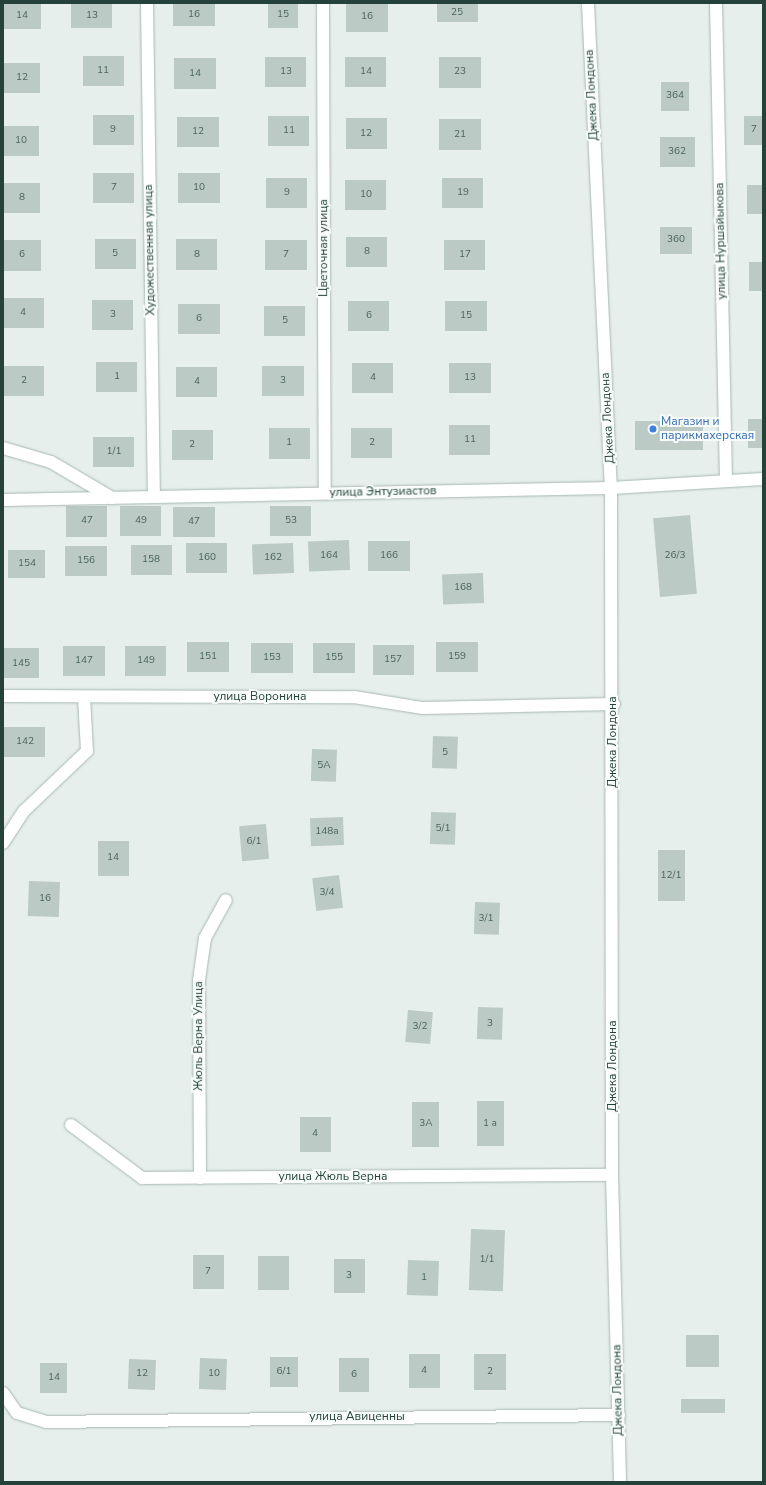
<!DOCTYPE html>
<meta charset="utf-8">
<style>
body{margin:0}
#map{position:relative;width:766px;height:1485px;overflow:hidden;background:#e6efeb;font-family:"Nunito Sans",sans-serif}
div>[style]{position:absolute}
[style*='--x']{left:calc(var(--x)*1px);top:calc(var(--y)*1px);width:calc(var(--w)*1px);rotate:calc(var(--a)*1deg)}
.building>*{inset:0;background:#bbcac4;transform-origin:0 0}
.roads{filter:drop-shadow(0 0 1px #a8b8b2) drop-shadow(0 0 1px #a8b8b2)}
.minor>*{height:12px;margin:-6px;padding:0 6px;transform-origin:6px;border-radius:6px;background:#fff}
.dots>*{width:11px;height:11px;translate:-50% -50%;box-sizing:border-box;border:2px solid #f7fbf9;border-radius:50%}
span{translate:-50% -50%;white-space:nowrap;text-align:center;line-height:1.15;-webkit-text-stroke:4px #f7fbf9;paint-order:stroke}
.number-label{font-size:10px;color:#4a645c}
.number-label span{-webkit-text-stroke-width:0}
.street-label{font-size:12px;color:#24423a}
.shop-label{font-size:12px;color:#366cbe}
.left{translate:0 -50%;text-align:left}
.frame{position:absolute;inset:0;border:4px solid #24423a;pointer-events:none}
</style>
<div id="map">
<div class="building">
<div style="left:3px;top:3px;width:38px;height:26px"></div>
<div style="left:71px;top:3px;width:41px;height:25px"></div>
<div style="left:173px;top:3px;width:42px;height:23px"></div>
<div style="left:268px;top:3px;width:30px;height:25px"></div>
<div style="left:346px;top:3px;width:42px;height:29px"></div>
<div style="left:437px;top:3px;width:41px;height:19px"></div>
<div style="left:83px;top:56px;width:41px;height:30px"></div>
<div style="left:265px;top:57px;width:41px;height:30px"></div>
<div style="left:345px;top:57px;width:41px;height:30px"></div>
<div style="left:439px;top:57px;width:42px;height:31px"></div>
<div style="left:174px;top:58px;width:42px;height:31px"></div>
<div style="left:3px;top:63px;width:37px;height:30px"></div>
<div style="left:661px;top:82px;width:28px;height:29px"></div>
<div style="left:93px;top:115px;width:41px;height:30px"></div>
<div style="left:268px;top:116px;width:41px;height:30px"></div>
<div style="left:744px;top:116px;width:19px;height:29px"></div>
<div style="left:177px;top:117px;width:42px;height:30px"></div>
<div style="left:346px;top:118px;width:41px;height:31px"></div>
<div style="left:481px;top:119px;width:31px;height:42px;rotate:90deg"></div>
<div style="left:3px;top:126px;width:36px;height:30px"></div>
<div style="left:660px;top:137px;width:35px;height:30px"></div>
<div style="left:93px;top:173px;width:41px;height:30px"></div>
<div style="left:178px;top:173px;width:42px;height:30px"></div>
<div style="left:266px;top:178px;width:41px;height:30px"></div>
<div style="left:483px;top:178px;width:30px;height:41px;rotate:90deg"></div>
<div style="left:345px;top:180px;width:41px;height:30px"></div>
<div style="left:40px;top:183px;width:30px;height:37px;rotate:90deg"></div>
<div style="left:747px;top:185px;width:16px;height:29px"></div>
<div style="left:660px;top:227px;width:32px;height:27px"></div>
<div style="left:346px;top:237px;width:41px;height:30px"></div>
<div style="left:95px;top:239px;width:41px;height:30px"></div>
<div style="left:176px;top:239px;width:41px;height:31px"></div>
<div style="left:3px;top:240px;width:38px;height:31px"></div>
<div style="left:265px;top:240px;width:42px;height:30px"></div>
<div style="left:444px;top:240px;width:41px;height:30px"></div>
<div style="left:749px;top:262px;width:14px;height:29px"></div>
<div style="left:3px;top:298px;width:41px;height:30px"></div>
<div style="left:92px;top:300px;width:41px;height:30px"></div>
<div style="left:348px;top:301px;width:41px;height:30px"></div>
<div style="left:445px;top:301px;width:42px;height:30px"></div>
<div style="left:178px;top:304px;width:42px;height:30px"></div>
<div style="left:264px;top:306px;width:41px;height:30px"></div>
<div style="left:96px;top:362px;width:41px;height:30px"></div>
<div style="left:352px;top:363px;width:41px;height:30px"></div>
<div style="left:449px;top:363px;width:42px;height:30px"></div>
<div style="left:3px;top:366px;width:41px;height:30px"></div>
<div style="left:262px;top:366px;width:42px;height:30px"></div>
<div style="left:176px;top:367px;width:41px;height:30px"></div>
<div style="left:748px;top:419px;width:15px;height:29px"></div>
<div style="left:635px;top:421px;width:68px;height:29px"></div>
<div style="left:449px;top:425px;width:41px;height:30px"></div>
<div style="left:269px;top:428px;width:41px;height:31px"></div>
<div style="left:351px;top:428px;width:41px;height:30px"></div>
<div style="left:172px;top:430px;width:41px;height:30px"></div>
<div style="left:93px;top:437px;width:41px;height:30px"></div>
<div style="left:66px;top:506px;width:41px;height:31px"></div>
<div style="left:120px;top:506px;width:41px;height:30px"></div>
<div style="left:270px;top:506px;width:41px;height:30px"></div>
<div style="left:173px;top:507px;width:42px;height:30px"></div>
<div style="left:690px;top:515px;width:79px;height:37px;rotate:85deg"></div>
<div style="left:349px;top:540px;width:30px;height:41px;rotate:88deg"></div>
<div style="left:368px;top:541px;width:42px;height:30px"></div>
<div style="left:186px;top:543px;width:41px;height:30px"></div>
<div style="left:293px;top:543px;width:30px;height:41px;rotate:88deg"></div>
<div style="left:131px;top:545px;width:41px;height:30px"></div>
<div style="left:107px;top:546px;width:30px;height:42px;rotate:90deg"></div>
<div style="left:8px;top:550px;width:37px;height:28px"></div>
<div style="left:483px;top:573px;width:30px;height:41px;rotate:88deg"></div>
<div style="left:229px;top:642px;width:30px;height:42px;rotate:90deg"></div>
<div style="left:436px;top:642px;width:42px;height:30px"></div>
<div style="left:251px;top:643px;width:42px;height:30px"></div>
<div style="left:313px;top:643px;width:42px;height:30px"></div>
<div style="left:373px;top:645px;width:41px;height:30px"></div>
<div style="left:63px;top:646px;width:42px;height:30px"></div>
<div style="left:125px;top:646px;width:41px;height:30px"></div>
<div style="left:39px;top:648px;width:30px;height:36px;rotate:90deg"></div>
<div style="left:4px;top:727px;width:41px;height:30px"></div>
<div style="left:433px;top:736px;width:25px;height:32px;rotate:2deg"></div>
<div style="left:312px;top:749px;width:25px;height:32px;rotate:2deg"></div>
<div style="left:431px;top:812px;width:25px;height:32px;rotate:2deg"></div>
<div style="left:343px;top:817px;width:28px;height:33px;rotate:88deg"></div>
<div style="left:266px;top:824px;width:35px;height:27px;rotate:85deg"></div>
<div style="left:98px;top:841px;width:31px;height:35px"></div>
<div style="left:658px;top:850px;width:27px;height:51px"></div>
<div style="left:339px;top:875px;width:33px;height:27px;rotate:83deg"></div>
<div style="left:29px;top:881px;width:31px;height:35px;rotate:2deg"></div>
<div style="left:475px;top:902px;width:25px;height:32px;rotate:2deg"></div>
<div style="left:478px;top:1007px;width:25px;height:32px;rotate:2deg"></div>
<div style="left:408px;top:1010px;width:25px;height:32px;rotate:5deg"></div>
<div style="left:477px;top:1101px;width:27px;height:45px"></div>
<div style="left:412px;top:1102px;width:27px;height:45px"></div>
<div style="left:300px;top:1117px;width:31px;height:35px"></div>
<div style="left:471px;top:1229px;width:34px;height:61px;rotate:2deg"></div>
<div style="left:193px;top:1255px;width:31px;height:34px"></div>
<div style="left:258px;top:1256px;width:31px;height:34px"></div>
<div style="left:334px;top:1259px;width:31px;height:34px"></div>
<div style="left:408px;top:1260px;width:31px;height:35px;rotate:2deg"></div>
<div style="left:686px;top:1335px;width:33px;height:32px"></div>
<div style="left:409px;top:1354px;width:31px;height:34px"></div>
<div style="left:474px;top:1354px;width:32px;height:36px"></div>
<div style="left:270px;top:1357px;width:28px;height:30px"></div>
<div style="left:200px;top:1358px;width:27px;height:31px;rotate:2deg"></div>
<div style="left:339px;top:1358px;width:30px;height:34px"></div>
<div style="left:129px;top:1359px;width:27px;height:30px;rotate:2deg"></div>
<div style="left:40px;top:1363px;width:27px;height:30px"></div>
<div style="left:725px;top:1399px;width:14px;height:44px;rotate:90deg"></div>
</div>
<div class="roads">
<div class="minor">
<div style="--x:147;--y:3;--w:494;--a:89.2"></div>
<div style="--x:323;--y:3;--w:490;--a:89.8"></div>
<div style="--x:588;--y:3;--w:486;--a:87.3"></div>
<div style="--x:611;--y:488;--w:687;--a:89.92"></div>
<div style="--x:612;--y:1175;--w:307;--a:88.5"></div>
<div style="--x:716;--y:3;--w:477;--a:88.8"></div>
<div style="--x:3;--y:448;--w:50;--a:16.3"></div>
<div style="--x:51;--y:462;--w:71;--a:30.5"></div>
<div style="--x:3;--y:500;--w:608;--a:-1.13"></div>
<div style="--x:611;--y:488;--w:152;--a:-3.4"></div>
<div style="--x:3;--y:696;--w:351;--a:0.2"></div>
<div style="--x:354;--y:697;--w:70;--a:9.1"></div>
<div style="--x:423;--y:708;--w:191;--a:-1.2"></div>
<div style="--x:3;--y:843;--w:38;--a:-57"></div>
<div style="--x:24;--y:811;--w:87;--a:-43.6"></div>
<div style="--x:87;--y:751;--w:53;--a:-93.2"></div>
<div style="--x:71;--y:1125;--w:89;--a:36.7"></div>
<div style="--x:142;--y:1178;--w:470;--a:-0.4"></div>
<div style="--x:200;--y:1178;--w:198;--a:-90.3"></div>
<div style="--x:199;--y:980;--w:42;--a:-81.9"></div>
<div style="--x:205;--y:938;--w:43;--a:-61.1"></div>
<div style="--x:3;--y:1393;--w:24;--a:55"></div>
<div style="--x:17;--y:1413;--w:30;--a:17"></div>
<div style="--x:46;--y:1422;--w:573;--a:-0.7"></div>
</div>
</div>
<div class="dots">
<div style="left:653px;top:429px;background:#3f7fe0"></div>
</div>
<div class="number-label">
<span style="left:457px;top:13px">25</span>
<span style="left:194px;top:15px">16</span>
<span style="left:283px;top:15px">15</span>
<span style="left:22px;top:16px">14</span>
<span style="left:92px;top:16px">13</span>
<span style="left:367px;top:17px">16</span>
<span style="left:103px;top:71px">11</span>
<span style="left:286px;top:72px">13</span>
<span style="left:366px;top:72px">14</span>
<span style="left:460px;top:72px">23</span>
<span style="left:195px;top:74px">14</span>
<span style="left:22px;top:78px">12</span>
<span style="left:675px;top:96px">364</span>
<span style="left:113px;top:130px">9</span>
<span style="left:754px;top:130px">7</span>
<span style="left:289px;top:131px">11</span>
<span style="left:198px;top:132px">12</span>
<span style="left:366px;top:134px">12</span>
<span style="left:460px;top:135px">21</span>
<span style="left:21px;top:141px">10</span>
<span style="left:677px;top:152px">362</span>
<span style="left:114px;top:188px">7</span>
<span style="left:199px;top:188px">10</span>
<span style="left:287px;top:193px">9</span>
<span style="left:463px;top:193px">19</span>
<span style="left:366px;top:195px">10</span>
<span style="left:22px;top:198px">8</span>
<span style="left:676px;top:240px">360</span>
<span style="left:367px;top:252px">8</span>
<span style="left:115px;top:254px">5</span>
<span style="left:22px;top:255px">6</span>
<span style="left:197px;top:255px">8</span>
<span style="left:286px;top:255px">7</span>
<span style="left:465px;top:255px">17</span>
<span style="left:23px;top:313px">4</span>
<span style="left:113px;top:315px">3</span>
<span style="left:369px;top:316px">6</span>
<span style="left:466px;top:316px">15</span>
<span style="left:199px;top:319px">6</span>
<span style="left:285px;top:321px">5</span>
<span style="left:117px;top:377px">1</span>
<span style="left:373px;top:378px">4</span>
<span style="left:470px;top:378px">13</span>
<span style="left:24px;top:381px">2</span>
<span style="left:283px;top:381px">3</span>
<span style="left:197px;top:382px">4</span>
<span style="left:470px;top:440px">11</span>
<span style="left:289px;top:443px">1</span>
<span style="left:372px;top:443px">2</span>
<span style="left:192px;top:445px">2</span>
<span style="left:114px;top:452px">1/1</span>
<span style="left:87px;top:521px">47</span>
<span style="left:141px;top:521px">49</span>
<span style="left:291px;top:521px">53</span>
<span style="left:194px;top:522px">47</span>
<span style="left:329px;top:556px">164</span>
<span style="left:389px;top:556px">166</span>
<span style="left:675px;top:556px">26/3</span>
<span style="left:207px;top:558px">160</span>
<span style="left:273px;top:558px">162</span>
<span style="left:151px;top:560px">158</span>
<span style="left:86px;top:561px">156</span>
<span style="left:27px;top:564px">154</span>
<span style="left:463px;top:588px">168</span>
<span style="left:208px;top:657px">151</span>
<span style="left:457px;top:657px">159</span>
<span style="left:272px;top:658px">153</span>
<span style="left:334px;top:658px">155</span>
<span style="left:393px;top:660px">157</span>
<span style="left:84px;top:661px">147</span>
<span style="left:146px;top:661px">149</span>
<span style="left:21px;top:664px">145</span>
<span style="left:25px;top:742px">142</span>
<span style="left:445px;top:753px">5</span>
<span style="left:324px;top:766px">5А</span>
<span style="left:443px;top:829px">5/1</span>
<span style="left:327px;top:832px">148a</span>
<span style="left:254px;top:842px">6/1</span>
<span style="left:113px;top:858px">14</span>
<span style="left:671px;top:876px">12/1</span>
<span style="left:327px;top:893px">3/4</span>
<span style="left:45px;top:899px">16</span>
<span style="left:486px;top:919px">3/1</span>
<span style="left:490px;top:1024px">3</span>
<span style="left:420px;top:1027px">3/2</span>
<span style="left:426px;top:1124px">3А</span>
<span style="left:490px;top:1124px">1 а</span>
<span style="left:315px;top:1134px">4</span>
<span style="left:487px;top:1260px">1/1</span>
<span style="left:208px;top:1272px">7</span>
<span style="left:349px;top:1276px">3</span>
<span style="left:424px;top:1278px">1</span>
<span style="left:424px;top:1371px">4</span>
<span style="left:284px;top:1372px">6/1</span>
<span style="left:490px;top:1372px">2</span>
<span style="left:142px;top:1374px">12</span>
<span style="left:214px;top:1374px">10</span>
<span style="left:354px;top:1375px">6</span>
<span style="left:54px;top:1378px">14</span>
</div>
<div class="street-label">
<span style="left:592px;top:95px;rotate:-93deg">Джека Лондона</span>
<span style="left:721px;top:241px;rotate:-91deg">улица Нуршайыкова</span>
<span style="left:324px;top:248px;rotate:-90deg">Цветочная улица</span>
<span style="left:150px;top:250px;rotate:-91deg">Художественная улица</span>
<span style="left:608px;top:418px;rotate:-93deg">Джека Лондона</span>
<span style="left:383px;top:492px;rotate:-1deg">улица Энтузиастов</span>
<span style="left:260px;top:697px">улица Воронина</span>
<span style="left:613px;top:742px;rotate:-90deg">Джека Лондона</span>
<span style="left:199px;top:1036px;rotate:-90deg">Жюль Верна Улица</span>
<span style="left:613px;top:1066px;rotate:-90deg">Джека Лондона</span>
<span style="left:333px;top:1177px">улица Жюль Верна</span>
<span style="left:618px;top:1390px;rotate:-91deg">Джека Лондона</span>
<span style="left:357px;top:1417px">улица Авиценны</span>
</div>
<div class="shop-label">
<span class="left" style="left:661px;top:429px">Магазин и<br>парикмахерская</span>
</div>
<div class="frame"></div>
</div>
